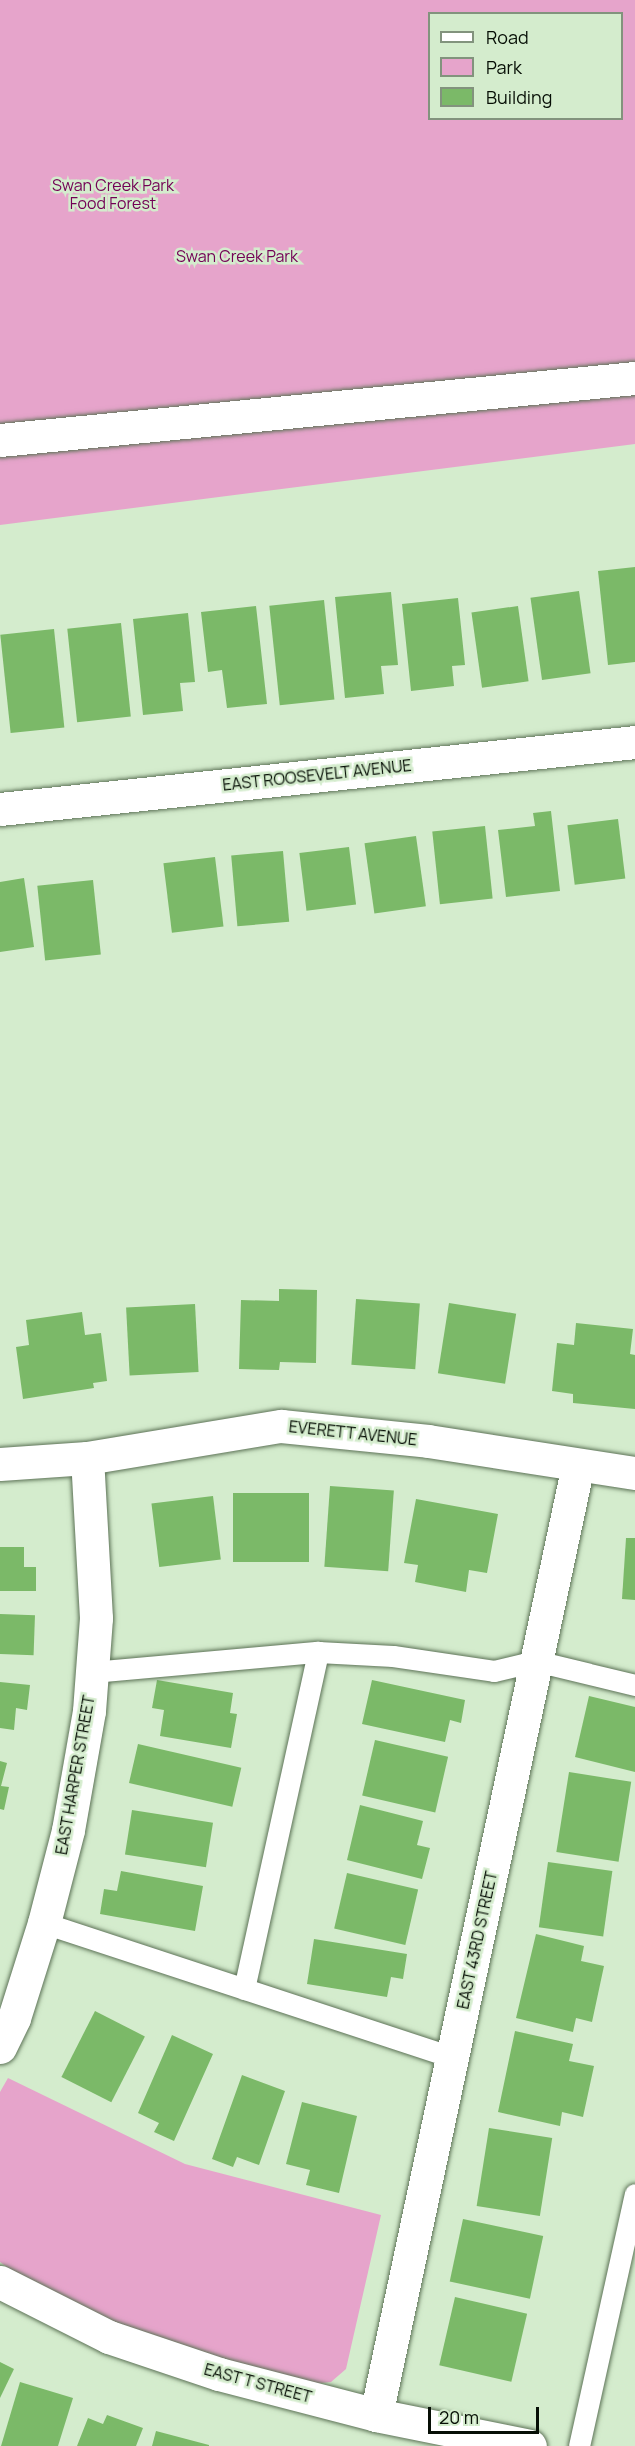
<!DOCTYPE html>
<style>
body{margin:0}
#map{position:relative;width:635px;height:2446px;overflow:hidden;background:#d4eccd;font-family:Manrope,sans-serif}
div>[style]{position:absolute}
[style*='--x']{left:calc(var(--x)*1px);top:calc(var(--y)*1px);width:calc(var(--w)*1px);rotate:calc(var(--a)*1deg)}
.green>*{inset:0;background:#e6a4cb}
.building>*{inset:0;background:#7bb968;transform-origin:0 0}
.roads{filter:drop-shadow(0 0 2px #5d7357) drop-shadow(0 0 2px #5d7357)}
.lane>*{height:21px;margin:-10.5px;padding:0 10.5px;transform-origin:10.5px;border-radius:10.5px;background:#fff}
.street>*{height:33px;margin:-16.5px;padding:0 16.5px;transform-origin:16.5px;border-radius:16.5px;background:#fff}
.secondary>*{height:33px;margin:-16.5px;padding:0 16.5px;transform-origin:16.5px;border-radius:16.5px;background:#fff}
span{translate:-50% -50%;white-space:nowrap;text-align:center;line-height:1.15;-webkit-text-stroke:5px #d4eccd;paint-order:stroke}
.park-label{font-size:16px;color:#730055}
.street-label{font-size:16px;color:#060e05}
.legend{position:absolute;left:428px;top:12px;width:195px;height:108px;box-sizing:border-box;background:#d4eccd;border:2px solid #82937d;margin:0;padding:8px 10px;list-style:none;font-size:18px;color:#060e05}
.legend li{display:flex;align-items:center;gap:12px;height:30px}
.legend b{width:30px;border:2px solid #82937d}
.scale{position:absolute;left:428px;top:2407px;width:111px;height:27px;box-sizing:border-box;border:3px solid #060e05;border-top:0;padding-left:8px;font-size:18px;line-height:21px;white-space:nowrap;color:#060e05;-webkit-text-stroke:4px #d4eccd;paint-order:stroke}
</style>
<div id="map">
<div class="green">
<div style="clip-path:polygon(evenodd,0 0,635px 0,635px 444px,0 525px,0 0,430px 14px,622px 14px,622px 118px,430px 118px,430px 14px)"></div>
<div style="clip-path:polygon(8px 2078px,185px 2164px,381px 2215px,346px 2369px,331px 2382px,311px 2384px,163px 2343px,41px 2291px,0 2262px,0 2092px)"></div>
</div>
<div class="building">
<div style="clip-path:polygon(635px 567px,635px 662px,608px 665px,598px 571px)"></div>
<div style="left:579px;top:591px;width:83px;height:49px;rotate:82deg"></div>
<div style="clip-path:polygon(391px 592px,398px 665px,381px 666px,384px 694px,345px 698px,335px 597px)"></div>
<div style="clip-path:polygon(458px 598px,465px 665px,452px 666px,454px 686px,411px 691px,402px 604px)"></div>
<div style="left:324px;top:600px;width:100px;height:55px;rotate:84deg"></div>
<div style="clip-path:polygon(256px 606px,267px 704px,227px 708px,222px 670px,208px 672px,201px 612px)"></div>
<div style="left:518px;top:606px;width:76px;height:47px;rotate:82deg"></div>
<div style="clip-path:polygon(188px 613px,195px 682px,180px 683px,183px 711px,143px 715px,133px 619px)"></div>
<div style="left:121px;top:623px;width:94px;height:54px;rotate:84deg"></div>
<div style="left:54px;top:629px;width:99px;height:54px;rotate:84deg"></div>
<div style="clip-path:polygon(551px 811px,560px 891px,506px 897px,498px 830px,535px 826px,533px 813px)"></div>
<div style="left:618px;top:819px;width:60px;height:51px;rotate:83deg"></div>
<div style="left:485px;top:826px;width:73px;height:53px;rotate:84deg"></div>
<div style="left:416px;top:836px;width:71px;height:52px;rotate:82deg"></div>
<div style="left:349px;top:847px;width:58px;height:50px;rotate:83deg"></div>
<div style="left:283px;top:851px;width:71px;height:52px;rotate:85deg"></div>
<div style="left:215px;top:857px;width:70px;height:52px;rotate:83deg"></div>
<div style="clip-path:polygon(24px 878px,34px 947px,0 952px,0 882px)"></div>
<div style="left:93px;top:880px;width:75px;height:56px;rotate:84deg"></div>
<div style="clip-path:polygon(279px 1289px,317px 1290px,316px 1363px,280px 1362px,279px 1370px,239px 1369px,241px 1300px,279px 1301px)"></div>
<div style="left:356px;top:1299px;width:64px;height:66px;rotate:4deg"></div>
<div style="left:449px;top:1303px;width:68px;height:71px;rotate:9deg"></div>
<div style="left:195px;top:1304px;width:68px;height:69px;rotate:87deg"></div>
<div style="clip-path:polygon(82px 1312px,85px 1335px,101px 1333px,107px 1381px,93px 1383px,94px 1388px,23px 1399px,16px 1347px,29px 1345px,26px 1320px)"></div>
<div style="clip-path:polygon(576px 1323px,633px 1329px,630px 1354px,635px 1355px,635px 1409px,573px 1403px,573px 1394px,552px 1391px,557px 1343px,574px 1345px)"></div>
<div style="left:330px;top:1486px;width:64px;height:81px;rotate:4deg"></div>
<div style="left:233px;top:1493px;width:76px;height:69px"></div>
<div style="left:213px;top:1496px;width:64px;height:62px;rotate:83deg"></div>
<div style="clip-path:polygon(416px 1499px,498px 1514px,487px 1573px,469px 1570px,466px 1592px,415px 1582px,418px 1565px,404px 1563px)"></div>
<div style="clip-path:polygon(626px 1538px,635px 1538px,635px 1600px,622px 1599px)"></div>
<div style="clip-path:polygon(0 1547px,24px 1547px,24px 1567px,36px 1567px,36px 1591px,0 1591px)"></div>
<div style="left:0;top:1614px;width:35px;height:40px;rotate:2deg"></div>
<div style="clip-path:polygon(157px 1680px,233px 1693px,230px 1713px,237px 1714px,231px 1748px,160px 1736px,164px 1710px,152px 1708px)"></div>
<div style="clip-path:polygon(372px 1680px,465px 1700px,461px 1723px,450px 1720px,445px 1742px,362px 1724px)"></div>
<div style="clip-path:polygon(0 1682px,30px 1685px,27px 1710px,16px 1708px,14px 1730px,0 1728px)"></div>
<div style="clip-path:polygon(589px 1696px,635px 1707px,635px 1772px,575px 1757px)"></div>
<div style="left:375px;top:1740px;width:75px;height:57px;rotate:13deg"></div>
<div style="left:138px;top:1744px;width:106px;height:40px;rotate:13deg"></div>
<div style="clip-path:polygon(0 1761px,7px 1763px,1px 1786px,9px 1787px,4px 1810px,0 1809px)"></div>
<div style="left:569px;top:1772px;width:63px;height:81px;rotate:9deg"></div>
<div style="clip-path:polygon(360px 1805px,423px 1821px,417px 1845px,430px 1848px,422px 1879px,347px 1860px)"></div>
<div style="left:132px;top:1810px;width:82px;height:45px;rotate:9deg"></div>
<div style="left:548px;top:1862px;width:65px;height:66px;rotate:8deg"></div>
<div style="clip-path:polygon(121px 1871px,203px 1886px,195px 1931px,100px 1914px,104px 1889px,117px 1891px)"></div>
<div style="left:347px;top:1873px;width:73px;height:57px;rotate:13deg"></div>
<div style="clip-path:polygon(536px 1934px,584px 1946px,581px 1961px,604px 1966px,592px 2022px,576px 2018px,573px 2032px,516px 2018px)"></div>
<div style="clip-path:polygon(314px 1939px,407px 1954px,403px 1979px,391px 1977px,387px 1997px,307px 1984px)"></div>
<div style="left:95px;top:2011px;width:56px;height:74px;rotate:27deg"></div>
<div style="clip-path:polygon(515px 2031px,573px 2044px,569px 2061px,594px 2066px,583px 2117px,562px 2112px,560px 2126px,498px 2112px)"></div>
<div style="clip-path:polygon(172px 2035px,213px 2054px,174px 2141px,154px 2132px,159px 2123px,138px 2113px)"></div>
<div style="clip-path:polygon(242px 2075px,285px 2091px,259px 2165px,237px 2157px,233px 2167px,212px 2159px)"></div>
<div style="clip-path:polygon(302px 2102px,357px 2116px,339px 2193px,306px 2185px,310px 2170px,286px 2164px)"></div>
<div style="left:489px;top:2128px;width:64px;height:79px;rotate:9deg"></div>
<div style="left:463px;top:2219px;width:82px;height:64px;rotate:12deg"></div>
<div style="left:455px;top:2297px;width:74px;height:70px;rotate:13deg"></div>
<div style="clip-path:polygon(0 2362px,14px 2369px,0 2398px)"></div>
<div style="clip-path:polygon(20px 2382px,73px 2398px,58px 2446px,1px 2446px)"></div>
<div style="clip-path:polygon(107px 2415px,143px 2428px,136px 2446px,77px 2446px,88px 2418px,103px 2424px)"></div>
<div style="clip-path:polygon(156px 2431px,209px 2445px,209px 2446px,152px 2446px)"></div>
</div>
<div class="roads">
<div class="lane">
<div style="--x:92;--y:1672;--w:227;--a:-5.1"></div>
<div style="--x:318;--y:1652;--w:75;--a:3.1"></div>
<div style="--x:393;--y:1656;--w:102;--a:8.4"></div>
<div style="--x:494;--y:1671;--w:43;--a:-13.4"></div>
<div style="--x:536;--y:1661;--w:102;--a:13.6"></div>
<div style="--x:44;--y:1923;--w:429;--a:18.2"></div>
<div style="--x:244;--y:1989;--w:345;--a:-77.6"></div>
<div style="--x:579;--y:2446;--w:258;--a:-77.5"></div>
</div>
<div class="street">
<div style="--x:0;--y:440;--w:638;--a:-5.58"></div>
<div style="--x:0;--y:1464;--w:87;--a:-3.9"></div>
<div style="--x:87;--y:1458;--w:197;--a:-9.4"></div>
<div style="--x:281;--y:1426;--w:148;--a:5.8"></div>
<div style="--x:428;--y:1441;--w:209;--a:8.8"></div>
<div style="--x:0;--y:2047;--w:32;--a:-64"></div>
<div style="--x:14;--y:2018;--w:100;--a:-72.5"></div>
<div style="--x:44;--y:1923;--w:96;--a:-75.5"></div>
<div style="--x:68;--y:1830;--w:121;--a:-80"></div>
<div style="--x:89;--y:1711;--w:93;--a:-85.7"></div>
<div style="--x:96;--y:1618;--w:160;--a:-93.2"></div>
<div style="--x:0;--y:2282;--w:122;--a:26.8"></div>
<div style="--x:109;--y:2337;--w:116;--a:18.6"></div>
<div style="--x:219;--y:2374;--w:162;--a:14.6"></div>
<div style="--x:376;--y:2415;--w:157;--a:11.4"></div>
<div style="--x:376;--y:2415;--w:971;--a:-78"></div>
</div>
<div class="secondary">
<div style="--x:0;--y:809;--w:639;--a:-6.02"></div>
</div>
</div>
<div class="park-label">
<span style="left:113px;top:194px">Swan Creek Park<br>Food Forest</span>
<span style="left:237px;top:256px">Swan Creek Park</span>
</div>
<div class="street-label">
<span style="left:317px;top:775px;rotate:-6deg">EAST ROOSEVELT AVENUE</span>
<span style="left:353px;top:1433px;rotate:6deg">EVERETT AVENUE</span>
<span style="left:75px;top:1775px;rotate:-80deg">EAST HARPER STREET</span>
<span style="left:477px;top:1940px;rotate:-78deg">EAST 43RD STREET</span>
<span style="left:258px;top:2383px;rotate:15deg">EAST T STREET</span>
</div>
<ul class="legend">
<li><b style="height:8px;background:#fff"></b>Road</li>
<li><b style="height:16px;background:#e6a4cb"></b>Park</li>
<li><b style="height:16px;background:#7bb968"></b>Building</li>
</ul>
<div class="scale">20 m</div>
</div>
